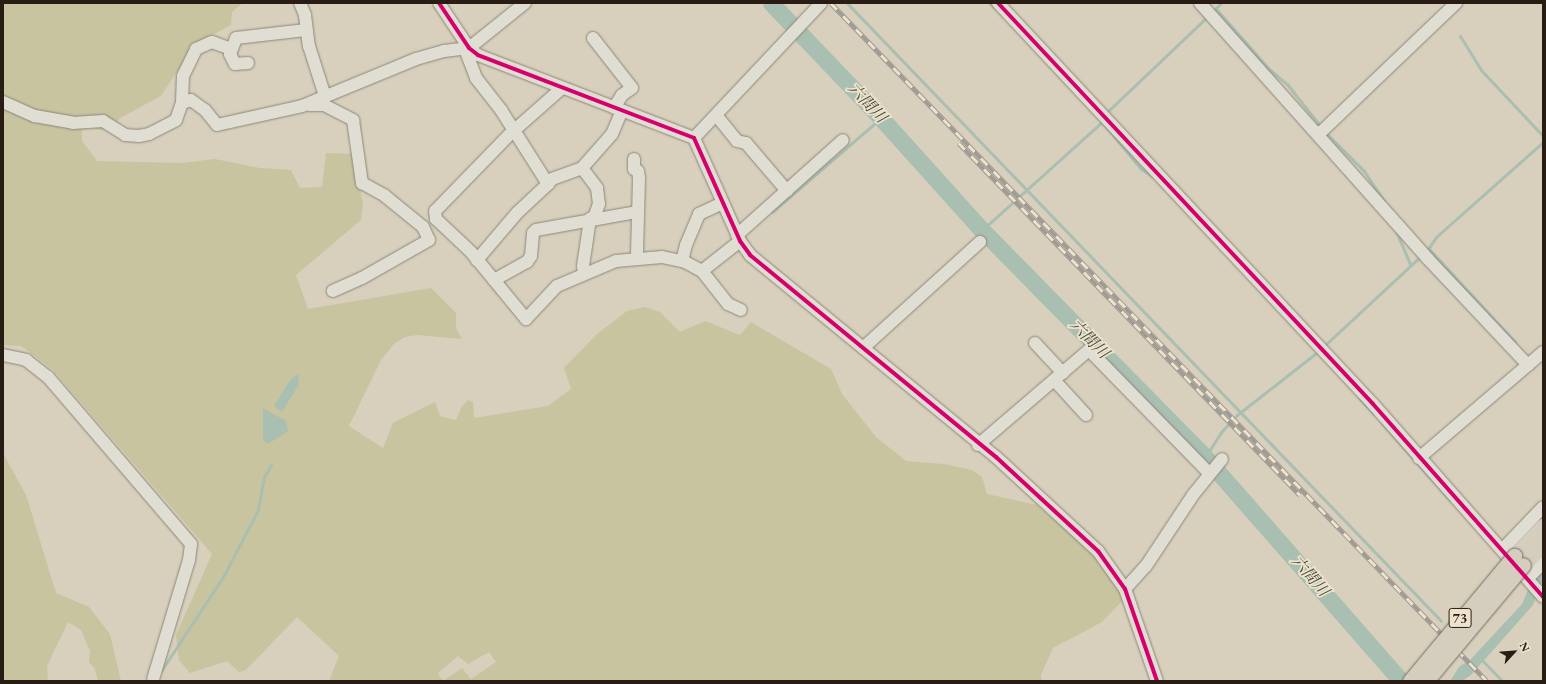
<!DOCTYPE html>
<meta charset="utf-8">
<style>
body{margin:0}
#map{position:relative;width:1546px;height:684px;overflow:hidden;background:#d8d0bc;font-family:"EB Garamond","Noto Serif JP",serif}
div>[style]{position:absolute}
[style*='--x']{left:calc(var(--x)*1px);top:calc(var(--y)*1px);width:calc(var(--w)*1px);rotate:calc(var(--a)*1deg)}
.green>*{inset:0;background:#c8c49f}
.water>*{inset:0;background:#a9bfb1}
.stream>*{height:3px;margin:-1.5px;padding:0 1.5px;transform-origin:1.5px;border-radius:1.5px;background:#a9bfb1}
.river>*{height:17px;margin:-8.5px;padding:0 8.5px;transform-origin:8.5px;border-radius:8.5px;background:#a9bfb1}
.roads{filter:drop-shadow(0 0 1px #8c867b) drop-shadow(0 0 1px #8c867b)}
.minor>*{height:12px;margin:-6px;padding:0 6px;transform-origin:6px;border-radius:6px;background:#e0ddd3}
.major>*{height:15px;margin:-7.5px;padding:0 7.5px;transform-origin:7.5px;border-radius:7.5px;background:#d5cdbe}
.rail>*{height:4.5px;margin-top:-2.25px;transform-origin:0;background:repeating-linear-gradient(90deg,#ede3cc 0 9px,#9f9a93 0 18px);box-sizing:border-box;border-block:1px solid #9f9a93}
.bridges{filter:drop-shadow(0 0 1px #746e63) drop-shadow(0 0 1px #746e63)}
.major-bridge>*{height:15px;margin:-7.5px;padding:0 7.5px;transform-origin:7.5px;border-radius:7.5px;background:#d5cdbe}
.cycleway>*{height:4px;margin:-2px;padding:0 2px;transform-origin:2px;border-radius:2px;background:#d6006c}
span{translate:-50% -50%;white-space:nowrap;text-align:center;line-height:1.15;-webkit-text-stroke:3.5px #ede3cc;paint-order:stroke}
.shield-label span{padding:1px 3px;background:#ede3cc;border:1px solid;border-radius:3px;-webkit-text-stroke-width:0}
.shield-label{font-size:14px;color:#281c15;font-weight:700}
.water-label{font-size:16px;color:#494b42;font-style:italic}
.frame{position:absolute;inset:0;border:4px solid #281c15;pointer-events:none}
.north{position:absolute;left:1494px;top:632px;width:40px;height:40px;-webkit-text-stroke:3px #ede3cc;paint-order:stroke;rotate:64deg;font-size:11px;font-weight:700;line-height:16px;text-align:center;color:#281c15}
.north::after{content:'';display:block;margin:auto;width:14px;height:18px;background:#281c15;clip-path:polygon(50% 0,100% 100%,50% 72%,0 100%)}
</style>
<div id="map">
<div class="green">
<div style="clip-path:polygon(3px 3px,243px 3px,232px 12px,231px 25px,194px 45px,161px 96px,120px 118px,110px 131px,90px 128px,82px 130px,82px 141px,97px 161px,182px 163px,215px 159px,260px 168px,291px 170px,300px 188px,322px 187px,326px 153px,352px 154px,363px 204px,361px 220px,296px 275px,308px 309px,431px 288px,456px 313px,456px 328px,462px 339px,417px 335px,405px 337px,394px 344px,381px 360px,349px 426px,383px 448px,393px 423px,435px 402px,440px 416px,456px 420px,462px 406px,468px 400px,473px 402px,474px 418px,548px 406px,571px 389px,564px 368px,597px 334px,627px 311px,645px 307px,660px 312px,680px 332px,705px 321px,740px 335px,751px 322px,831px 369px,842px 394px,876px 437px,906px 461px,944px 464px,972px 470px,982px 477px,987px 494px,1037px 505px,1094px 554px,1125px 598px,1102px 622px,1053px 648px,1041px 675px,1042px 681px,443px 681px,462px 668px,471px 679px,496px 662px,489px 652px,468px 664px,458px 656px,438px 673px,443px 681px,329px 681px,339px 656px,297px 617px,246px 670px,239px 672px,227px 661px,190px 673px,179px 660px,176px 635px,212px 554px,52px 369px,21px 346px,3px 345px)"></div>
<div style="clip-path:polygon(3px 453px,26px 495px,56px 593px,89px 607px,110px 634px,121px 681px,98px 681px,95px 669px,89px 662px,90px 651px,81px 630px,68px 622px,47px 666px,48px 681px,3px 681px)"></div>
</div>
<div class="water">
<div style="clip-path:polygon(298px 374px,299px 384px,282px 412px,274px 406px,291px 379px)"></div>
<div style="clip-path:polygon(263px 408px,286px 421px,288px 431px,268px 444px,263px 440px)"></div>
<div style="clip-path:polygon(1543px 568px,1543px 579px,1533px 605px,1471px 675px,1462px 681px,1450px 681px,1459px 667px,1471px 659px,1522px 604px,1533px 578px)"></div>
</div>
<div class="stream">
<div style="--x:847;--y:3;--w:857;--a:46.13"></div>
<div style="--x:989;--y:3;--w:9;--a:36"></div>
<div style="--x:1216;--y:9;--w:80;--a:48.5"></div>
<div style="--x:1269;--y:69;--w:23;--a:40"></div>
<div style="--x:1287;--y:84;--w:56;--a:51.5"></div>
<div style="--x:1212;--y:12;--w:13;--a:-45"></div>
<div style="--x:1460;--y:36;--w:40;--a:58"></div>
<div style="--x:1481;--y:70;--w:91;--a:46.8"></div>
<div style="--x:1105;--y:114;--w:142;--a:-43.6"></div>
<div style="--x:1098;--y:117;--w:67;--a:50.4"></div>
<div style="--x:1141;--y:169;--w:15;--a:32"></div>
<div style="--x:1325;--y:132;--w:55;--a:45"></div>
<div style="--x:1364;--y:171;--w:43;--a:56.3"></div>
<div style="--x:772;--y:212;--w:144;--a:-40.8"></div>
<div style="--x:982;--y:230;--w:160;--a:-42"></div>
<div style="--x:1396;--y:231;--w:36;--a:67"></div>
<div style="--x:1429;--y:249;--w:127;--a:47.2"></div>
<div style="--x:1425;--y:253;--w:19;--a:-55"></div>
<div style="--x:1436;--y:237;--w:143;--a:-41.6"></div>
<div style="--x:1324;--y:346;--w:132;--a:-42.9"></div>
<div style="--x:1359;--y:398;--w:21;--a:47"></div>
<div style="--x:1381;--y:422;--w:104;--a:48.5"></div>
<div style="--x:1205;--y:457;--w:31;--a:-57"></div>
<div style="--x:1222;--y:431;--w:22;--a:-47"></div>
<div style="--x:1237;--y:415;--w:105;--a:-38.1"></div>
<div style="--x:1480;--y:658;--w:32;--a:46"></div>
<div style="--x:161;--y:671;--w:113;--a:-56.6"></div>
<div style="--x:223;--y:577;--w:76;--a:-62.4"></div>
<div style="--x:258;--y:510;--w:34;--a:-80"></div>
<div style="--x:264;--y:477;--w:14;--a:-60"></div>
</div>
<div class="river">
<div style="--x:771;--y:3;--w:159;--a:46.3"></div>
<div style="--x:881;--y:118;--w:151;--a:48"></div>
<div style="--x:982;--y:230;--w:318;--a:45.5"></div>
<div style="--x:1205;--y:457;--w:298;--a:48.8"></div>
</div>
<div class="roads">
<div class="minor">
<div style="--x:300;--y:3;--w:13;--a:67"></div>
<div style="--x:305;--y:15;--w:31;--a:83"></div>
<div style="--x:309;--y:46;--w:52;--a:72.3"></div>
<div style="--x:439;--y:3;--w:54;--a:56.3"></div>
<div style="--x:469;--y:48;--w:11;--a:38"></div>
<div style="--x:478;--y:55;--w:231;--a:21"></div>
<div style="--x:694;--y:138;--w:113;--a:65.9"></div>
<div style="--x:740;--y:241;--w:17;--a:54"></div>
<div style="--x:750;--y:255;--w:318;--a:39.4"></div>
<div style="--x:996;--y:457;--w:139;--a:42.7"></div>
<div style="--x:1098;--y:551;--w:47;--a:54.6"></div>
<div style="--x:1125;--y:589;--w:97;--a:70.8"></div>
<div style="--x:998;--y:3;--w:549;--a:46.92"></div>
<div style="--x:1373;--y:404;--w:257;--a:48.6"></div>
<div style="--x:1200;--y:3;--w:343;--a:48.3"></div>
<div style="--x:1428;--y:259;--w:146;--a:46.7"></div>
<div style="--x:593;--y:38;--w:63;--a:52"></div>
<div style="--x:632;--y:88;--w:12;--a:145"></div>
<div style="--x:622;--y:95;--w:15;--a:122"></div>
<div style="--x:465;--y:49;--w:31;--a:69"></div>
<div style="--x:476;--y:78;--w:41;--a:52"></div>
<div style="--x:501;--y:110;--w:88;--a:57.6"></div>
<div style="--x:548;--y:184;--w:42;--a:136.9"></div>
<div style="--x:517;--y:213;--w:62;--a:130.4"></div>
<div style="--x:248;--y:63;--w:13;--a:176"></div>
<div style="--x:235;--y:64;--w:11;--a:-117"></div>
<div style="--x:230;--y:54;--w:17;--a:-69"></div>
<div style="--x:236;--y:38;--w:70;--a:-6.5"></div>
<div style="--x:562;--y:88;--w:69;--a:138.5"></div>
<div style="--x:510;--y:134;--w:107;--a:134.2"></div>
<div style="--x:435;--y:211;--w:8;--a:83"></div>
<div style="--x:436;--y:219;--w:48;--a:43.3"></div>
<div style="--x:471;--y:252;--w:87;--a:50.6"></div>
<div style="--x:526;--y:319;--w:45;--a:-46.8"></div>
<div style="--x:557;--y:286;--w:64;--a:-23"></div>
<div style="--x:616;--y:261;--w:46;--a:-5"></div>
<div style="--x:662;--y:257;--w:24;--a:12"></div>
<div style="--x:685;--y:262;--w:19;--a:28"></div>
<div style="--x:702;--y:271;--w:48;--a:-38.3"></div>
<div style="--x:3;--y:102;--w:35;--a:24"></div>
<div style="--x:35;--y:116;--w:39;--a:10"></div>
<div style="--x:73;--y:123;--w:30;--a:-4"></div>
<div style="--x:103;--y:121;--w:26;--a:32"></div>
<div style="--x:125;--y:135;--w:14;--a:4"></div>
<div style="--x:139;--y:136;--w:10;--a:-11"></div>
<div style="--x:149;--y:134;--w:30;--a:-27"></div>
<div style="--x:176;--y:120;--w:18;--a:-71"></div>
<div style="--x:182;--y:103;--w:9;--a:-18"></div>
<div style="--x:191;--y:100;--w:17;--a:36"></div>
<div style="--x:205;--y:110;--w:19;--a:51"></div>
<div style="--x:217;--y:125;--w:87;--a:-12.6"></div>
<div style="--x:302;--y:106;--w:123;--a:-22.4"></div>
<div style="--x:416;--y:59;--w:29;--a:-16"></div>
<div style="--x:444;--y:51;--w:25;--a:-7"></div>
<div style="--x:469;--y:48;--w:72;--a:-38.8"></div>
<div style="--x:182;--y:103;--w:27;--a:-88"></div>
<div style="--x:183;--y:76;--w:30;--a:-64"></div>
<div style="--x:196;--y:49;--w:17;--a:-24"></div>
<div style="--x:212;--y:42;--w:20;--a:20"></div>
<div style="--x:309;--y:105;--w:15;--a:0"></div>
<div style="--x:324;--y:105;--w:33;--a:27"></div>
<div style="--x:353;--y:120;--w:64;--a:81.9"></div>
<div style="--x:362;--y:183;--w:26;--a:29"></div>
<div style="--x:385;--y:196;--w:49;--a:39.2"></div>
<div style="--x:423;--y:227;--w:14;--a:65"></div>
<div style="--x:429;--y:240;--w:77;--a:150.4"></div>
<div style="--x:362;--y:278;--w:32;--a:156"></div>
<div style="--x:716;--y:115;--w:33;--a:51"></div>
<div style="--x:737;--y:141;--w:9;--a:13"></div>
<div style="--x:746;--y:143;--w:63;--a:49.5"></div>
<div style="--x:1319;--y:134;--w:190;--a:-43.7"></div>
<div style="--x:694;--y:138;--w:185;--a:-46.7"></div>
<div style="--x:634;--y:159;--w:10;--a:90"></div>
<div style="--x:634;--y:169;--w:4;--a:27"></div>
<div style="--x:638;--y:171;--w:7;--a:82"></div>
<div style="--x:639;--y:178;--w:79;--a:91.5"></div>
<div style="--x:582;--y:168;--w:45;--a:-48.6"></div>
<div style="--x:612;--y:134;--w:25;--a:-67"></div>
<div style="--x:548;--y:184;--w:6;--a:-51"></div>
<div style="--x:552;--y:179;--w:32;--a:-20"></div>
<div style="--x:582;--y:168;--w:25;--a:53"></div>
<div style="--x:597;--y:188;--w:16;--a:83"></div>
<div style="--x:599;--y:204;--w:15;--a:110"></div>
<div style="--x:737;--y:235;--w:142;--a:-41.9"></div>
<div style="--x:682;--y:261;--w:16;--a:-76"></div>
<div style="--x:686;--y:245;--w:34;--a:-67"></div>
<div style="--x:699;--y:214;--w:26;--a:-25"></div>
<div style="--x:702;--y:271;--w:42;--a:51.8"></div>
<div style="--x:728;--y:304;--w:14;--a:25"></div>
<div style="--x:584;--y:273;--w:7;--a:-98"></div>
<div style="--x:583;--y:266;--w:48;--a:-81.5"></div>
<div style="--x:494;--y:280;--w:38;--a:-29"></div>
<div style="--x:527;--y:262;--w:7;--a:-56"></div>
<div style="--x:531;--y:256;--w:23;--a:-85"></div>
<div style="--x:533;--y:233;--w:4;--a:-45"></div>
<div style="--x:536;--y:230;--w:103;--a:-10.1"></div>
<div style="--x:1035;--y:343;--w:41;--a:47"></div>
<div style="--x:863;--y:348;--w:158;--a:-42.2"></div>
<div style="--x:3;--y:355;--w:24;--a:12"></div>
<div style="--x:26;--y:360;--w:28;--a:38"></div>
<div style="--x:48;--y:377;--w:220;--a:49.4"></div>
<div style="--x:191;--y:544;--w:16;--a:97"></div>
<div style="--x:189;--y:560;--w:124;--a:106.8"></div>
<div style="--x:1055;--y:381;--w:46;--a:47.6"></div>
<div style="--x:978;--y:445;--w:146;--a:-40.6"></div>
<div style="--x:1089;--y:350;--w:172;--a:45.7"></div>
<div style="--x:1419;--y:458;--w:163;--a:-40.5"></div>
<div style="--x:1502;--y:550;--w:59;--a:-46.4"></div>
<div style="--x:1528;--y:578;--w:21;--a:-45"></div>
<div style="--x:1125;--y:589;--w:31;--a:-48"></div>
<div style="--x:1146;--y:566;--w:85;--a:-56.5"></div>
<div style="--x:1193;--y:495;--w:46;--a:-51.1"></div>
</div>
<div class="major">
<div style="--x:1514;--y:556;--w:42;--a:-46"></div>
<div style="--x:1523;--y:565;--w:29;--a:-46"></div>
</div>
</div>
<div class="rail">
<div style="--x:831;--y:3;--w:943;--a:45.94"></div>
<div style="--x:959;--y:143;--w:490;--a:45.9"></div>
</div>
<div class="bridges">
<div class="major-bridge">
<div style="--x:1410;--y:681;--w:163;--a:-50.2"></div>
<div style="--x:1426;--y:681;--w:151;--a:-50.1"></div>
</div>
</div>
<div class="cycleway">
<div style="--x:439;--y:3;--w:54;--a:56.3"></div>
<div style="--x:469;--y:48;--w:11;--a:38"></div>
<div style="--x:478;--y:55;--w:231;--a:21"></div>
<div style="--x:694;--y:138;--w:113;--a:65.9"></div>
<div style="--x:740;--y:241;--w:17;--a:54"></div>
<div style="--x:750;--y:255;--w:318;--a:39.4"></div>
<div style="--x:996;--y:457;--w:139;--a:42.7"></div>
<div style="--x:1098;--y:551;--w:47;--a:54.6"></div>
<div style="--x:1125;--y:589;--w:97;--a:70.8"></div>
<div style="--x:998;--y:3;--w:549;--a:46.92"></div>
<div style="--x:1373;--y:404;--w:257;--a:48.6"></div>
</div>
<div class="shield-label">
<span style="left:1460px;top:618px">73</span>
</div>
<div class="water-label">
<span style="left:867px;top:103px;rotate:47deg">六間川</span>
<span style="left:1089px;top:339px;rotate:45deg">六間川</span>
<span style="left:1310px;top:576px;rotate:49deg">六間川</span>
</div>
<div class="frame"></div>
<div class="north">N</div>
</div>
